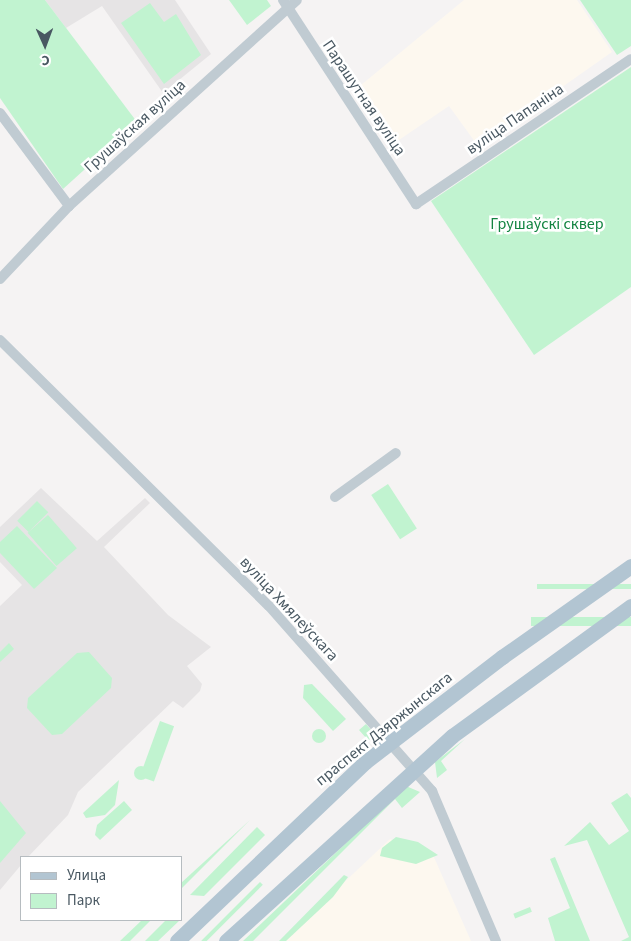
<!DOCTYPE html>
<meta charset="utf-8">
<style>
body{margin:0}
#map{position:relative;width:631px;height:941px;overflow:hidden;background:#f5f3f3;font-family:"Source Sans 3",sans-serif}
div>[style]{position:absolute}
[style*='--x']{left:calc(var(--x)*1px);top:calc(var(--y)*1px);width:calc(var(--w)*1px);rotate:calc(var(--a)*1deg)}
.commercial>*{inset:0;background:#fdf8ef}
.education>*{inset:0;background:#e6e4e5}
.green>*{inset:0;background:#c1f3d0;transform-origin:0 0}
.round{border-radius:50%}
.minor>*{height:10px;margin:-5px;padding:0 5px;transform-origin:5px;border-radius:5px;background:#c0cbd2}
.primary>*{height:15px;margin:-7.5px;padding:0 7.5px;transform-origin:7.5px;border-radius:7.5px;background:#b2c5d2}
span{translate:-50% -50%;white-space:nowrap;text-align:center;line-height:1.15;-webkit-text-stroke:5px #fff;paint-order:stroke}
.street-label{font-size:16px;color:#495862}
.park-label{font-size:16px;color:#138441}
.legend{position:absolute;left:20px;top:856px;width:162px;height:65px;box-sizing:border-box;background:#fff;border:1px solid #b6bcc0;margin:0;padding:6px 9px;list-style:none;font-size:15px;color:#495862}
.legend li{display:flex;align-items:center;gap:10px;height:25px}
.legend b{width:25px;border:1px solid #b6bcc0}
.north{position:absolute;left:20px;top:20px;width:50px;height:50px;-webkit-text-stroke:4px #fff;paint-order:stroke;rotate:178deg;font-size:14px;font-weight:700;line-height:20px;text-align:center;color:#495862}
.north::after{content:'';display:block;margin:auto;width:18px;height:22px;background:#495862;clip-path:polygon(50% 0,100% 100%,50% 72%,0 100%)}
</style>
<div id="map">
<div class="commercial">
<div style="clip-path:polygon(464px 0,577px 0,612px 52px,478px 146px,449px 106px,393px 144px,355px 90px)"></div>
<div style="clip-path:polygon(390px 839px,433px 855px,471px 941px,282px 941px)"></div>
</div>
<div class="education">
<div style="clip-path:polygon(45px 0,175px 0,211px 54px,163px 93px,102px 6px,66px 28px)"></div>
<div style="clip-path:polygon(41px 488px,97px 541px,145px 498px,150px 503px,104px 547px,168px 615px,211px 647px,187px 666px,202px 684px,200px 691px,183px 708px,173px 701px,78px 792px,68px 815px,28px 857px,21px 857px,21px 865px,0 890px,0 606px,22px 585px,0 562px,0 527px)"></div>
</div>
<div class="green">
<div style="clip-path:polygon(0 0,45px 0,137px 122px,63px 189px,0 98px)"></div>
<div style="clip-path:polygon(229px 0,267px 0,271px 6px,247px 25px)"></div>
<div style="clip-path:polygon(580px 0,631px 0,631px 46px,617px 55px)"></div>
<div style="clip-path:polygon(150px 3px,164px 22px,176px 14px,201px 55px,164px 84px,121px 23px)"></div>
<div style="clip-path:polygon(631px 67px,631px 287px,534px 355px,431px 201px)"></div>
<div style="left:388px;top:484px;width:53px;height:20px;rotate:57deg"></div>
<div style="left:37px;top:501px;width:16px;height:28px;rotate:45deg"></div>
<div style="left:48px;top:515px;width:44px;height:27px;rotate:49deg"></div>
<div style="clip-path:polygon(17px 526px,57px 568px,34px 589px,0 553px,0 542px)"></div>
<div style="left:631px;top:584px;width:5px;height:94px;rotate:90deg"></div>
<div style="left:631px;top:617px;width:9px;height:100px;rotate:90deg"></div>
<div style="clip-path:polygon(9px 643px,14px 649px,0 662px,0 652px)"></div>
<div style="clip-path:polygon(89px 652px,112px 678px,111px 688px,62px 734px,52px 735px,27px 708px,28px 698px,77px 653px)"></div>
<div style="clip-path:polygon(312px 684px,346px 719px,333px 731px,303px 698px,304px 685px)"></div>
<div style="left:160px;top:721px;width:15px;height:59px;rotate:20deg"></div>
<div style="clip-path:polygon(366px 724px,372px 731px,370px 739px,347px 760px,367px 739px,359px 730px)"></div>
<div class="round" style="left:312px;top:729px;width:14px;height:14px"></div>
<div style="clip-path:polygon(465px 739px,441px 761px,447px 770px,437px 778px,435px 762px)"></div>
<div class="round" style="left:134px;top:766px;width:14px;height:14px"></div>
<div style="clip-path:polygon(119px 780px,115px 805px,105px 815px,86px 818px,83px 813px)"></div>
<div style="clip-path:polygon(406px 786px,420px 792px,402px 808px,395px 799px,253px 941px,243px 941px)"></div>
<div style="clip-path:polygon(627px 793px,631px 798px,631px 941px,621px 941px,629px 937px,587px 840px,564px 846px,590px 822px,609px 845px,629px 831px,611px 803px)"></div>
<div style="clip-path:polygon(0 801px,26px 833px,0 863px)"></div>
<div style="clip-path:polygon(124px 801px,132px 810px,100px 840px,95px 835px,97px 825px)"></div>
<div style="clip-path:polygon(250px 820px,182px 888px,181px 883px)"></div>
<div style="clip-path:polygon(257px 827px,265px 835px,204px 896px,190px 895px)"></div>
<div style="clip-path:polygon(396px 837px,418px 842px,438px 855px,416px 864px,380px 856px,382px 848px)"></div>
<div style="clip-path:polygon(555px 857px,590px 941px,555px 941px,548px 918px,570px 908px,550px 859px)"></div>
<div style="clip-path:polygon(344px 875px,348px 877px,333px 897px,286px 941px,279px 941px)"></div>
<div style="left:260px;top:882px;width:4px;height:83px;rotate:45deg"></div>
<div style="left:530px;top:907px;width:5px;height:18px;rotate:68deg"></div>
<div style="clip-path:polygon(142px 920px,151px 920px,130px 941px,120px 941px)"></div>
<div style="clip-path:polygon(166px 920px,180px 920px,158px 941px,145px 941px)"></div>
</div>
<div class="minor">
<div style="--x:283;--y:0;--w:244;--a:56.9"></div>
<div style="--x:416;--y:204;--w:259;--a:-34"></div>
<div style="--x:0;--y:113;--w:116;--a:53.4"></div>
<div style="--x:0;--y:279;--w:100;--a:-46.6"></div>
<div style="--x:69;--y:206;--w:307;--a:-42.1"></div>
<div style="--x:0;--y:340;--w:378;--a:44.7"></div>
<div style="--x:269;--y:606;--w:247;--a:48.6"></div>
<div style="--x:432;--y:791;--w:163;--a:66.9"></div>
<div style="--x:335;--y:497;--w:75;--a:-35.8"></div>
</div>
<div class="primary">
<div style="--x:177;--y:941;--w:260;--a:-43.6"></div>
<div style="--x:365;--y:762;--w:173;--a:-37.5"></div>
<div style="--x:502;--y:657;--w:158;--a:-35.2"></div>
<div style="--x:226;--y:941;--w:305;--a:-42.2"></div>
<div style="--x:452;--y:736;--w:221;--a:-36"></div>
</div>
<div class="street-label">
<span style="left:364px;top:98px;rotate:56deg">Парашутная вуліца</span>
<span style="left:515px;top:119px;rotate:-34deg">вуліца Папаніна</span>
<span style="left:135px;top:126px;rotate:-42deg">Грушаўская вуліца</span>
<span style="left:289px;top:609px;rotate:47deg">вуліца Хмялеўскага</span>
<span style="left:384px;top:729px;rotate:-39deg">праспект Дзяржынскага</span>
</div>
<div class="park-label">
<span style="left:547px;top:224px">Грушаўскі сквер</span>
</div>
<ul class="legend">
<li><b style="height:6px;background:#b2c5d2"></b>Улица</li>
<li><b style="height:14px;background:#c1f3d0"></b>Парк</li>
</ul>
<div class="north">С</div>
</div>
